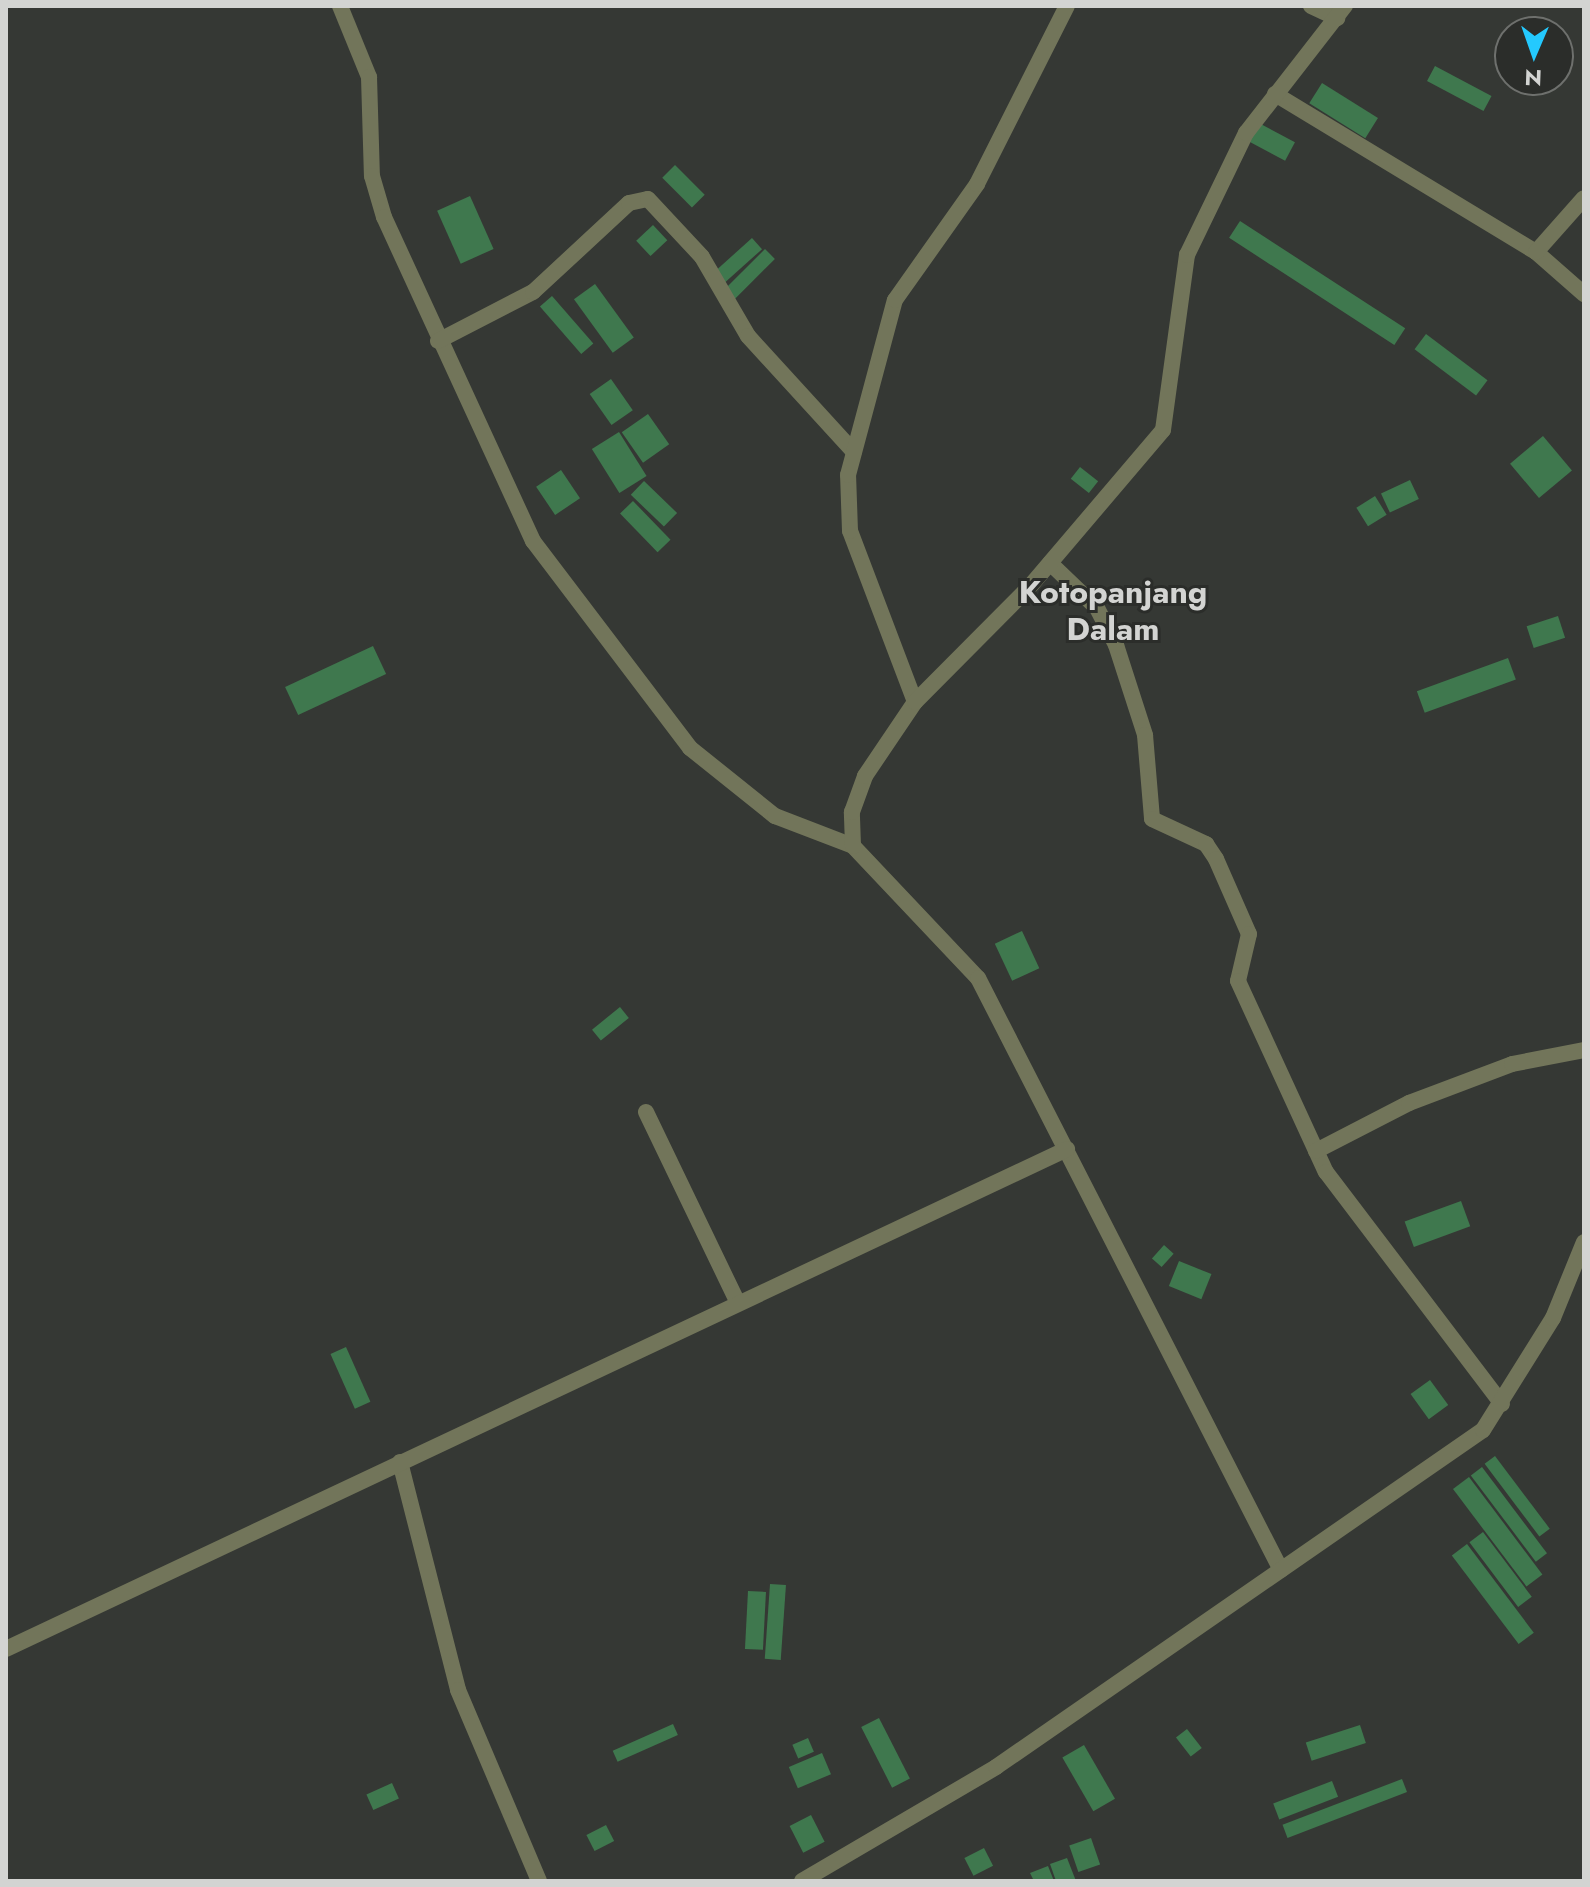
<!DOCTYPE html>
<style>
body{margin:0}
#map{position:relative;width:1590px;height:1887px;overflow:hidden;background:#353834;font-family:Jost,sans-serif}
div>[style]{position:absolute}
[style*='--x']{left:calc(var(--x)*1px);top:calc(var(--y)*1px);width:calc(var(--w)*1px);rotate:calc(var(--a)*1deg)}
.building>*{inset:0;background:#3f784e;transform-origin:0 0}
.street>*{height:16px;margin:-8px;padding:0 8px;transform-origin:8px;border-radius:8px;background:#72755a}
span{translate:-50% -50%;white-space:nowrap;text-align:center;line-height:1.15;-webkit-text-stroke:6px #2b2d2a;paint-order:stroke}
.quarter-label{font-size:32px;color:#d3d4d2;font-weight:700}
.frame{position:absolute;inset:0;border:8px solid #d3d4d2;pointer-events:none}
.north{position:absolute;left:1494px;top:16px;width:80px;height:80px;box-sizing:border-box;background:#2b2d2a;border:2px solid #6e706d;border-radius:50%;rotate:182deg;font-size:22px;font-weight:700;line-height:32px;text-align:center;color:#d3d4d2}
.north::after{content:'';display:block;margin:auto;width:28px;height:36px;background:#24c9fe;clip-path:polygon(50% 0,100% 100%,50% 72%,0 100%)}
</style>
<div id="map">
<div class="building">
<div style="left:1435px;top:66px;width:64px;height:17px;rotate:28deg"></div>
<div style="left:1322px;top:83px;width:66px;height:24px;rotate:32deg"></div>
<div style="left:1257px;top:122px;width:43px;height:21px;rotate:28deg"></div>
<div style="left:675px;top:165px;width:42px;height:18px;rotate:45deg"></div>
<div style="left:470px;top:196px;width:58px;height:36px;rotate:66deg"></div>
<div style="left:1240px;top:221px;width:197px;height:20px;rotate:33deg"></div>
<div style="left:653px;top:225px;width:21px;height:23px;rotate:47deg"></div>
<div style="left:752px;top:238px;width:15px;height:53px;rotate:48deg"></div>
<div style="left:765px;top:249px;width:14px;height:57px;rotate:45deg"></div>
<div style="left:595px;top:284px;width:66px;height:26px;rotate:54deg"></div>
<div style="left:552px;top:296px;width:63px;height:16px;rotate:49deg"></div>
<div style="left:1426px;top:334px;width:77px;height:19px;rotate:37deg"></div>
<div style="left:611px;top:379px;width:38px;height:26px;rotate:55deg"></div>
<div style="left:648px;top:414px;width:37px;height:32px;rotate:55deg"></div>
<div style="left:619px;top:432px;width:52px;height:32px;rotate:58deg"></div>
<div style="left:1543px;top:436px;width:45px;height:43px;rotate:50deg"></div>
<div style="left:1080px;top:467px;width:23px;height:15px;rotate:38deg"></div>
<div style="left:561px;top:470px;width:34px;height:30px;rotate:56deg"></div>
<div style="left:1410px;top:480px;width:21px;height:32px;rotate:65deg"></div>
<div style="left:644px;top:481px;width:46px;height:19px;rotate:44deg"></div>
<div style="left:1375px;top:496px;width:22px;height:22px;rotate:58deg"></div>
<div style="left:633px;top:501px;width:54px;height:18px;rotate:46deg"></div>
<div style="left:1558px;top:616px;width:23px;height:33px;rotate:72deg"></div>
<div style="left:373px;top:646px;width:31px;height:97px;rotate:65deg"></div>
<div style="left:1508px;top:658px;width:23px;height:97px;rotate:70deg"></div>
<div style="left:1022px;top:931px;width:41px;height:30px;rotate:65deg"></div>
<div style="left:620px;top:1007px;width:14px;height:36px;rotate:51deg"></div>
<div style="left:1461px;top:1201px;width:27px;height:60px;rotate:70deg"></div>
<div style="left:1164px;top:1245px;width:13px;height:18px;rotate:42deg"></div>
<div style="left:1179px;top:1261px;width:35px;height:27px;rotate:22deg"></div>
<div style="left:346px;top:1347px;width:60px;height:17px;rotate:66deg"></div>
<div style="left:1430px;top:1380px;width:31px;height:24px;rotate:54deg"></div>
<div style="left:1495px;top:1456px;width:91px;height:13px;rotate:53deg"></div>
<div style="left:1482px;top:1467px;width:108px;height:14px;rotate:53deg"></div>
<div style="left:1469px;top:1477px;width:122px;height:20px;rotate:53deg"></div>
<div style="left:1483px;top:1532px;width:81px;height:17px;rotate:53deg"></div>
<div style="left:1467px;top:1544px;width:111px;height:19px;rotate:53deg"></div>
<div style="left:770px;top:1584px;width:16px;height:75px;rotate:4deg"></div>
<div style="left:748px;top:1591px;width:18px;height:58px;rotate:3deg"></div>
<div style="left:879px;top:1718px;width:68px;height:20px;rotate:63deg"></div>
<div style="left:673px;top:1724px;width:12px;height:66px;rotate:66deg"></div>
<div style="left:1360px;top:1725px;width:19px;height:57px;rotate:72deg"></div>
<div style="left:1187px;top:1729px;width:24px;height:14px;rotate:52deg"></div>
<div style="left:808px;top:1738px;width:15px;height:17px;rotate:67deg"></div>
<div style="left:1084px;top:1745px;width:62px;height:25px;rotate:60deg"></div>
<div style="left:822px;top:1753px;width:23px;height:36px;rotate:67deg"></div>
<div style="left:1402px;top:1779px;width:14px;height:128px;rotate:69deg"></div>
<div style="left:1332px;top:1781px;width:17px;height:63px;rotate:69deg"></div>
<div style="left:392px;top:1783px;width:17px;height:28px;rotate:66deg"></div>
<div style="left:811px;top:1815px;width:30px;height:24px;rotate:63deg"></div>
<div style="left:606px;top:1825px;width:18px;height:22px;rotate:63deg"></div>
<div style="left:1091px;top:1838px;width:28px;height:23px;rotate:71deg"></div>
<div style="left:984px;top:1848px;width:20px;height:22px;rotate:63deg"></div>
<div style="clip-path:polygon(1067px 1858px,1076px 1881px,1056px 1881px,1050px 1864px)"></div>
<div style="clip-path:polygon(1048px 1866px,1054px 1881px,1034px 1881px,1030px 1873px)"></div>
</div>
<div class="street">
<div style="--x:340;--y:6;--w:77;--a:67.8"></div>
<div style="--x:369;--y:77;--w:99;--a:88.3"></div>
<div style="--x:372;--y:176;--w:43;--a:73.7"></div>
<div style="--x:384;--y:217;--w:357;--a:65.3"></div>
<div style="--x:533;--y:541;--w:260;--a:52.8"></div>
<div style="--x:690;--y:748;--w:109;--a:38.7"></div>
<div style="--x:775;--y:816;--w:84;--a:21"></div>
<div style="--x:853;--y:846;--w:182;--a:46.6"></div>
<div style="--x:978;--y:978;--w:665;--a:62.9"></div>
<div style="--x:1311;--y:6;--w:29;--a:25"></div>
<div style="--x:1275;--y:94;--w:305;--a:31.2"></div>
<div style="--x:1536;--y:252;--w:64;--a:41.2"></div>
<div style="--x:1536;--y:252;--w:72;--a:-48.4"></div>
<div style="--x:438;--y:341;--w:107;--a:-27.3"></div>
<div style="--x:533;--y:292;--w:131;--a:-42.8"></div>
<div style="--x:629;--y:203;--w:19;--a:-12"></div>
<div style="--x:648;--y:199;--w:79;--a:47"></div>
<div style="--x:702;--y:257;--w:91;--a:59.8"></div>
<div style="--x:748;--y:336;--w:157;--a:47.6"></div>
<div style="--x:1050;--y:563;--w:65;--a:43.8"></div>
<div style="--x:1097;--y:608;--w:42;--a:62.8"></div>
<div style="--x:1116;--y:645;--w:95;--a:72.1"></div>
<div style="--x:1145;--y:735;--w:84;--a:85.2"></div>
<div style="--x:1152;--y:819;--w:60;--a:24.8"></div>
<div style="--x:1206;--y:844;--w:18;--a:56"></div>
<div style="--x:1216;--y:859;--w:82;--a:66.3"></div>
<div style="--x:1249;--y:934;--w:48;--a:103.2"></div>
<div style="--x:1238;--y:981;--w:210;--a:65.3"></div>
<div style="--x:1326;--y:1172;--w:291;--a:52.8"></div>
<div style="--x:915;--y:702;--w:183;--a:-110.8"></div>
<div style="--x:850;--y:531;--w:56;--a:-92"></div>
<div style="--x:848;--y:475;--w:181;--a:-75"></div>
<div style="--x:895;--y:300;--w:142;--a:-54.7"></div>
<div style="--x:977;--y:184;--w:199;--a:-63.2"></div>
<div style="--x:853;--y:846;--w:34;--a:-92"></div>
<div style="--x:852;--y:812;--w:38;--a:-70"></div>
<div style="--x:865;--y:776;--w:89;--a:-56"></div>
<div style="--x:915;--y:702;--w:166;--a:-45.2"></div>
<div style="--x:1032;--y:584;--w:202;--a:-49.6"></div>
<div style="--x:1163;--y:430;--w:177;--a:-82.2"></div>
<div style="--x:1187;--y:255;--w:136;--a:-64.2"></div>
<div style="--x:1246;--y:133;--w:161;--a:-52.1"></div>
<div style="--x:646;--y:1112;--w:212;--a:64.3"></div>
<div style="--x:1316;--y:1151;--w:105;--a:-27.3"></div>
<div style="--x:1409;--y:1103;--w:110;--a:-20.7"></div>
<div style="--x:1512;--y:1064;--w:73;--a:-11"></div>
<div style="--x:400;--y:1462;--w:235;--a:75.7"></div>
<div style="--x:458;--y:1690;--w:207;--a:67"></div>
<div style="--x:6;--y:1649;--w:1173;--a:-25.23"></div>
<div style="--x:802;--y:1881;--w:225;--a:-30.4"></div>
<div style="--x:996;--y:1767;--w:592;--a:-34.68"></div>
<div style="--x:1483;--y:1430;--w:132;--a:-58"></div>
<div style="--x:1553;--y:1318;--w:82;--a:-67.8"></div>
</div>
<div class="quarter-label">
<span style="left:1113px;top:611px">Kotopanjang<br>Dalam</span>
</div>
<div class="frame"></div>
<div class="north">N</div>
</div>
